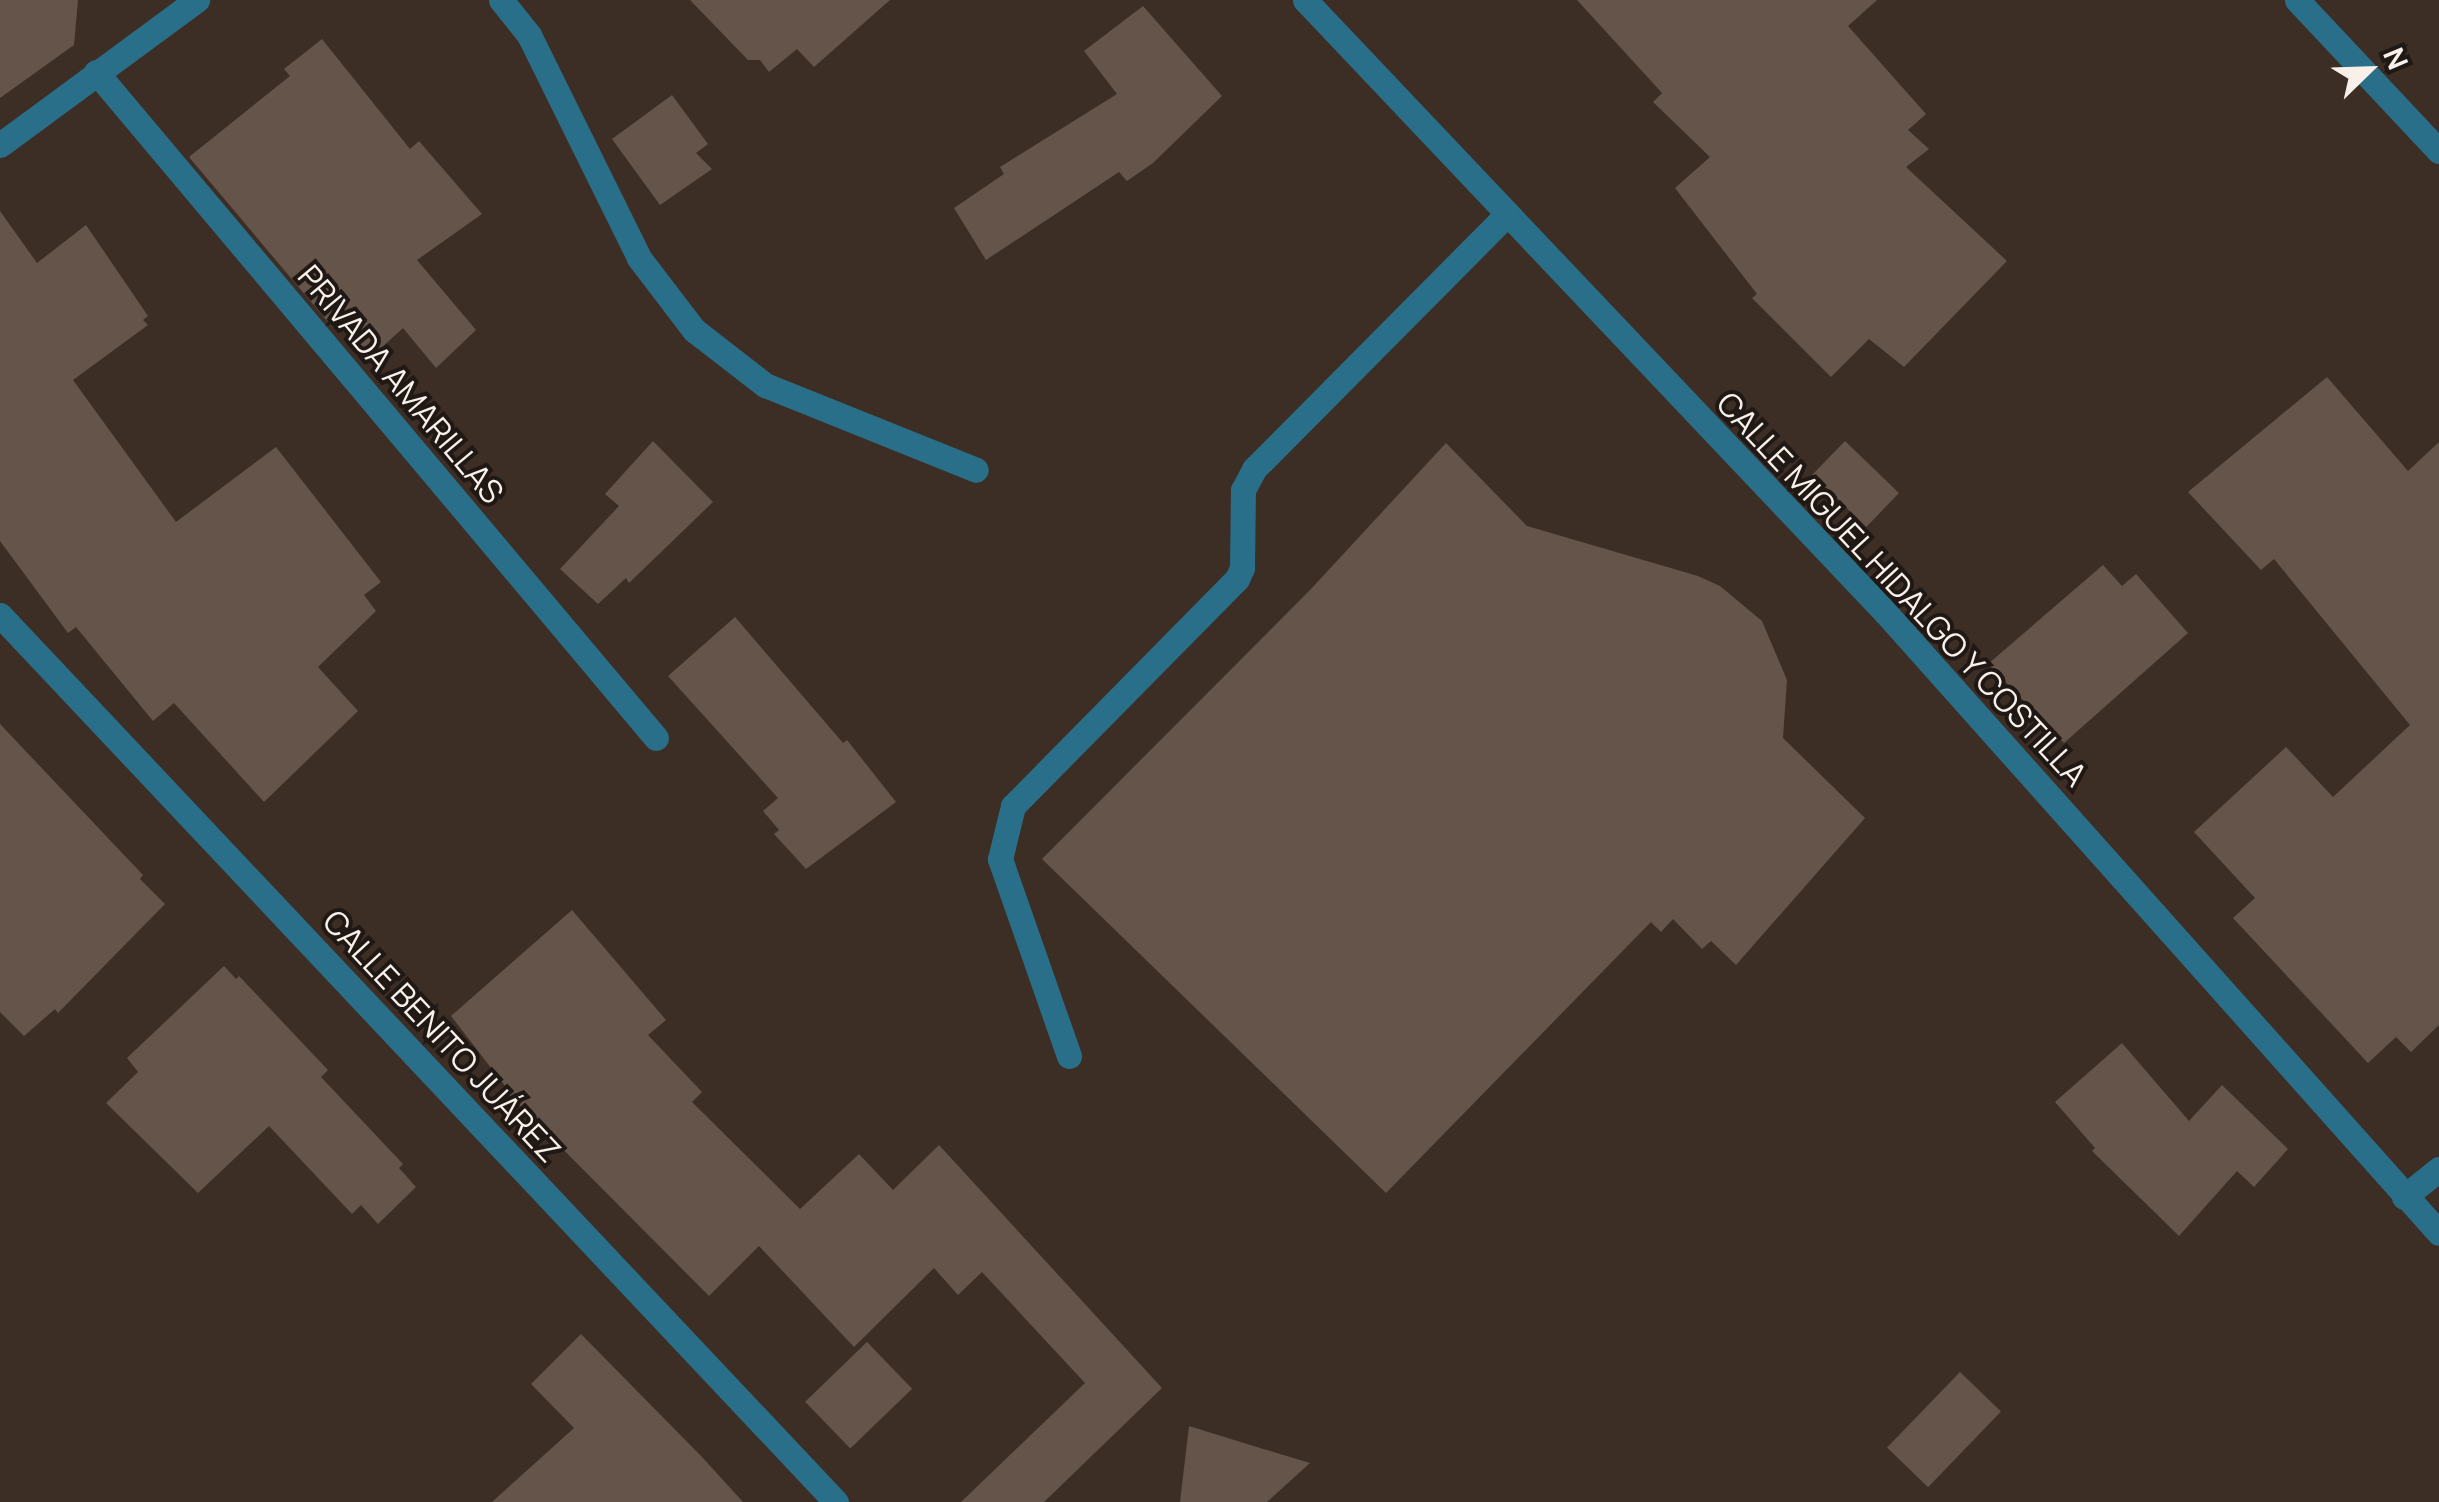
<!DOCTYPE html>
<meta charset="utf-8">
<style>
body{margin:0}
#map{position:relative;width:2439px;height:1502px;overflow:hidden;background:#3d2e25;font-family:Manrope,sans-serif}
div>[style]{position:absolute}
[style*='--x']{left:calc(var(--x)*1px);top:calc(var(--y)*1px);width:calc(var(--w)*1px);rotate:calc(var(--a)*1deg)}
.building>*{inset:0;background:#645449;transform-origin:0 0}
.minor>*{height:25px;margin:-12.5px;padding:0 12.5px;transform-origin:12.5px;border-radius:12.5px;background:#2a6f89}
span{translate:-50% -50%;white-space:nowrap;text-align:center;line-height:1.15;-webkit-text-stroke:8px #1f1814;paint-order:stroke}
.street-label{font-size:32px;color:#faf0ea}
.north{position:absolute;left:2319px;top:20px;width:100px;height:100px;-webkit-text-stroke:8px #1f1814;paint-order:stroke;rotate:67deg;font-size:28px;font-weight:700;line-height:40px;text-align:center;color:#faf0ea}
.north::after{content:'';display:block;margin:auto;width:35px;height:45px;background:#faf0ea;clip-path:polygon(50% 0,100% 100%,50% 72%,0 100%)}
</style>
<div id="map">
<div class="building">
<div style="clip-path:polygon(0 0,78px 0,74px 45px,0 98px)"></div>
<div style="clip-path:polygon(690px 0,890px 0,814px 67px,797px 49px,769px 72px,760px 60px,748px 60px)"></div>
<div style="clip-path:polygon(1577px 0,1877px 0,1848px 26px,1926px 114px,1908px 130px,1929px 149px,1906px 167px,2007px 261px,1904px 367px,1869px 339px,1831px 377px,1752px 298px,1757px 294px,1675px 188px,1710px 157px,1653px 102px,1662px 93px)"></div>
<div style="clip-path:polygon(1143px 6px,1222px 96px,1153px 163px,1127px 181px,1119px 172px,986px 260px,954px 208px,1004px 174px,1000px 167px,1117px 94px,1084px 51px)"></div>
<div style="clip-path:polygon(322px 39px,410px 149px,419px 141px,482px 214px,417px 260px,476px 330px,436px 368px,403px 328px,369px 359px,339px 323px,333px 328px,189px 157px,290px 76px,284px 69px)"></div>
<div style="clip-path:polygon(672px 95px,708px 144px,696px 153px,712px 169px,660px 205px,612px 139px)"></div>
<div style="clip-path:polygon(0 211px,37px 263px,86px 225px,148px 316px,143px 320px,148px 325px,73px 380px,176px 522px,276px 447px,381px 582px,364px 595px,376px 611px,318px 667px,358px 711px,264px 802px,174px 703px,153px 721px,76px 627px,68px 633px,0 541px)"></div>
<div style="clip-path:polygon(2327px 377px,2408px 471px,2439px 442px,2439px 1025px,2411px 1052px,2396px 1037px,2368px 1063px,2233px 918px,2255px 898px,2194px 832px,2286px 747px,2333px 797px,2410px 725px,2274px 559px,2261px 570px,2188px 492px)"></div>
<div style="clip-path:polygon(653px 441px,713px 502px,629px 583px,626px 578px,598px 604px,560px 569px,619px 506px,605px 494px)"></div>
<div style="left:1845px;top:441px;width:75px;height:47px;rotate:44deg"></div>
<div style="clip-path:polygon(1446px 443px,1527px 526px,1698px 576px,1720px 586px,1762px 621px,1787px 680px,1783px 738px,1865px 818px,1736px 965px,1711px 941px,1702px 949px,1673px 919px,1661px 932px,1651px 922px,1386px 1193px,1042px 859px,1311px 589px)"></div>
<div style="clip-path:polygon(2103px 565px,2122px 586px,2136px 574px,2188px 633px,2064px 743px,1988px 664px)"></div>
<div style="clip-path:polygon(735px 617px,843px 743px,847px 740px,896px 802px,806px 869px,774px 834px,779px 830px,763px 811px,778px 798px,668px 676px)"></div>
<div style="clip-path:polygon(0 724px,143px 875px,140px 879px,165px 904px,58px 1013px,55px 1009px,24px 1036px,0 1012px)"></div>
<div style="clip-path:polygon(572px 910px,666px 1020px,648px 1035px,702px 1092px,692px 1102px,800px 1209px,859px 1154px,893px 1190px,939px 1145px,1162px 1388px,1044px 1502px,961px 1502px,1085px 1383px,982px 1272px,958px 1295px,934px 1268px,854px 1347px,759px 1246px,709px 1296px,502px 1088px,505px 1086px,451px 1016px)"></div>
<div style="clip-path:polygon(224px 966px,236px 979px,239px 976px,328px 1070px,321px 1077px,403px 1164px,399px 1168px,416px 1187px,378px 1224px,361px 1205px,352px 1214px,269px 1126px,198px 1193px,106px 1103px,138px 1072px,127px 1058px)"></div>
<div style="clip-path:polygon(2122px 1043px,2189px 1121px,2222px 1085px,2288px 1149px,2254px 1187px,2237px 1171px,2179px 1236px,2092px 1151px,2095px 1148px,2055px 1102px)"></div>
<div style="clip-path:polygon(581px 1334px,702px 1457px,743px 1502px,492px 1502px,574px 1428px,531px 1384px)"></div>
<div style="left:867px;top:1342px;width:65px;height:86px;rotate:46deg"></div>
<div style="left:1960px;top:1372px;width:57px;height:105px;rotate:44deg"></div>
<div style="clip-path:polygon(1189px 1426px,1260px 1448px,1310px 1463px,1267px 1502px,1180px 1502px)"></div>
</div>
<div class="minor">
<div style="--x:501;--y:0;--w:45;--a:51.3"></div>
<div style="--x:529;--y:35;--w:249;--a:63.7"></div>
<div style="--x:639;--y:258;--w:91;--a:52.6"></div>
<div style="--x:694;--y:330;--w:90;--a:37.8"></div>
<div style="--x:765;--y:385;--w:227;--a:21.9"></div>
<div style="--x:1305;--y:0;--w:843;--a:46.54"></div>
<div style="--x:1885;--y:612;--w:832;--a:48.26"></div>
<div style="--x:2297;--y:0;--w:207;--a:46.8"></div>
<div style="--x:96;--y:72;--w:870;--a:49.94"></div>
<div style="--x:0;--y:145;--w:245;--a:-36.4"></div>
<div style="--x:0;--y:615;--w:1219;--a:46.7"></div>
<div style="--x:1069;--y:1056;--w:209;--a:-109.3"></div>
<div style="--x:1000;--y:859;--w:55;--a:-76.2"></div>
<div style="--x:1013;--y:806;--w:319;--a:-45.4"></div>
<div style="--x:1237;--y:579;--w:12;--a:-66"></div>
<div style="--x:1242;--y:568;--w:78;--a:-89.3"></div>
<div style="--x:1243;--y:490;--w:24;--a:-62"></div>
<div style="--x:1254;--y:469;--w:359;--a:-45.2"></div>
<div style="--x:2404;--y:1197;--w:45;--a:-38.7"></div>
</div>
<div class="street-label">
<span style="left:401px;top:384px;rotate:50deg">PRIVADA AMARILLAS</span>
<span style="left:1902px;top:589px;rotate:47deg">CALLE MIGUEL HIDALGO Y COSTILLA</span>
<span style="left:442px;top:1036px;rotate:47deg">CALLE BENITO JUÁREZ</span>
</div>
<div class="north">N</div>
</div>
